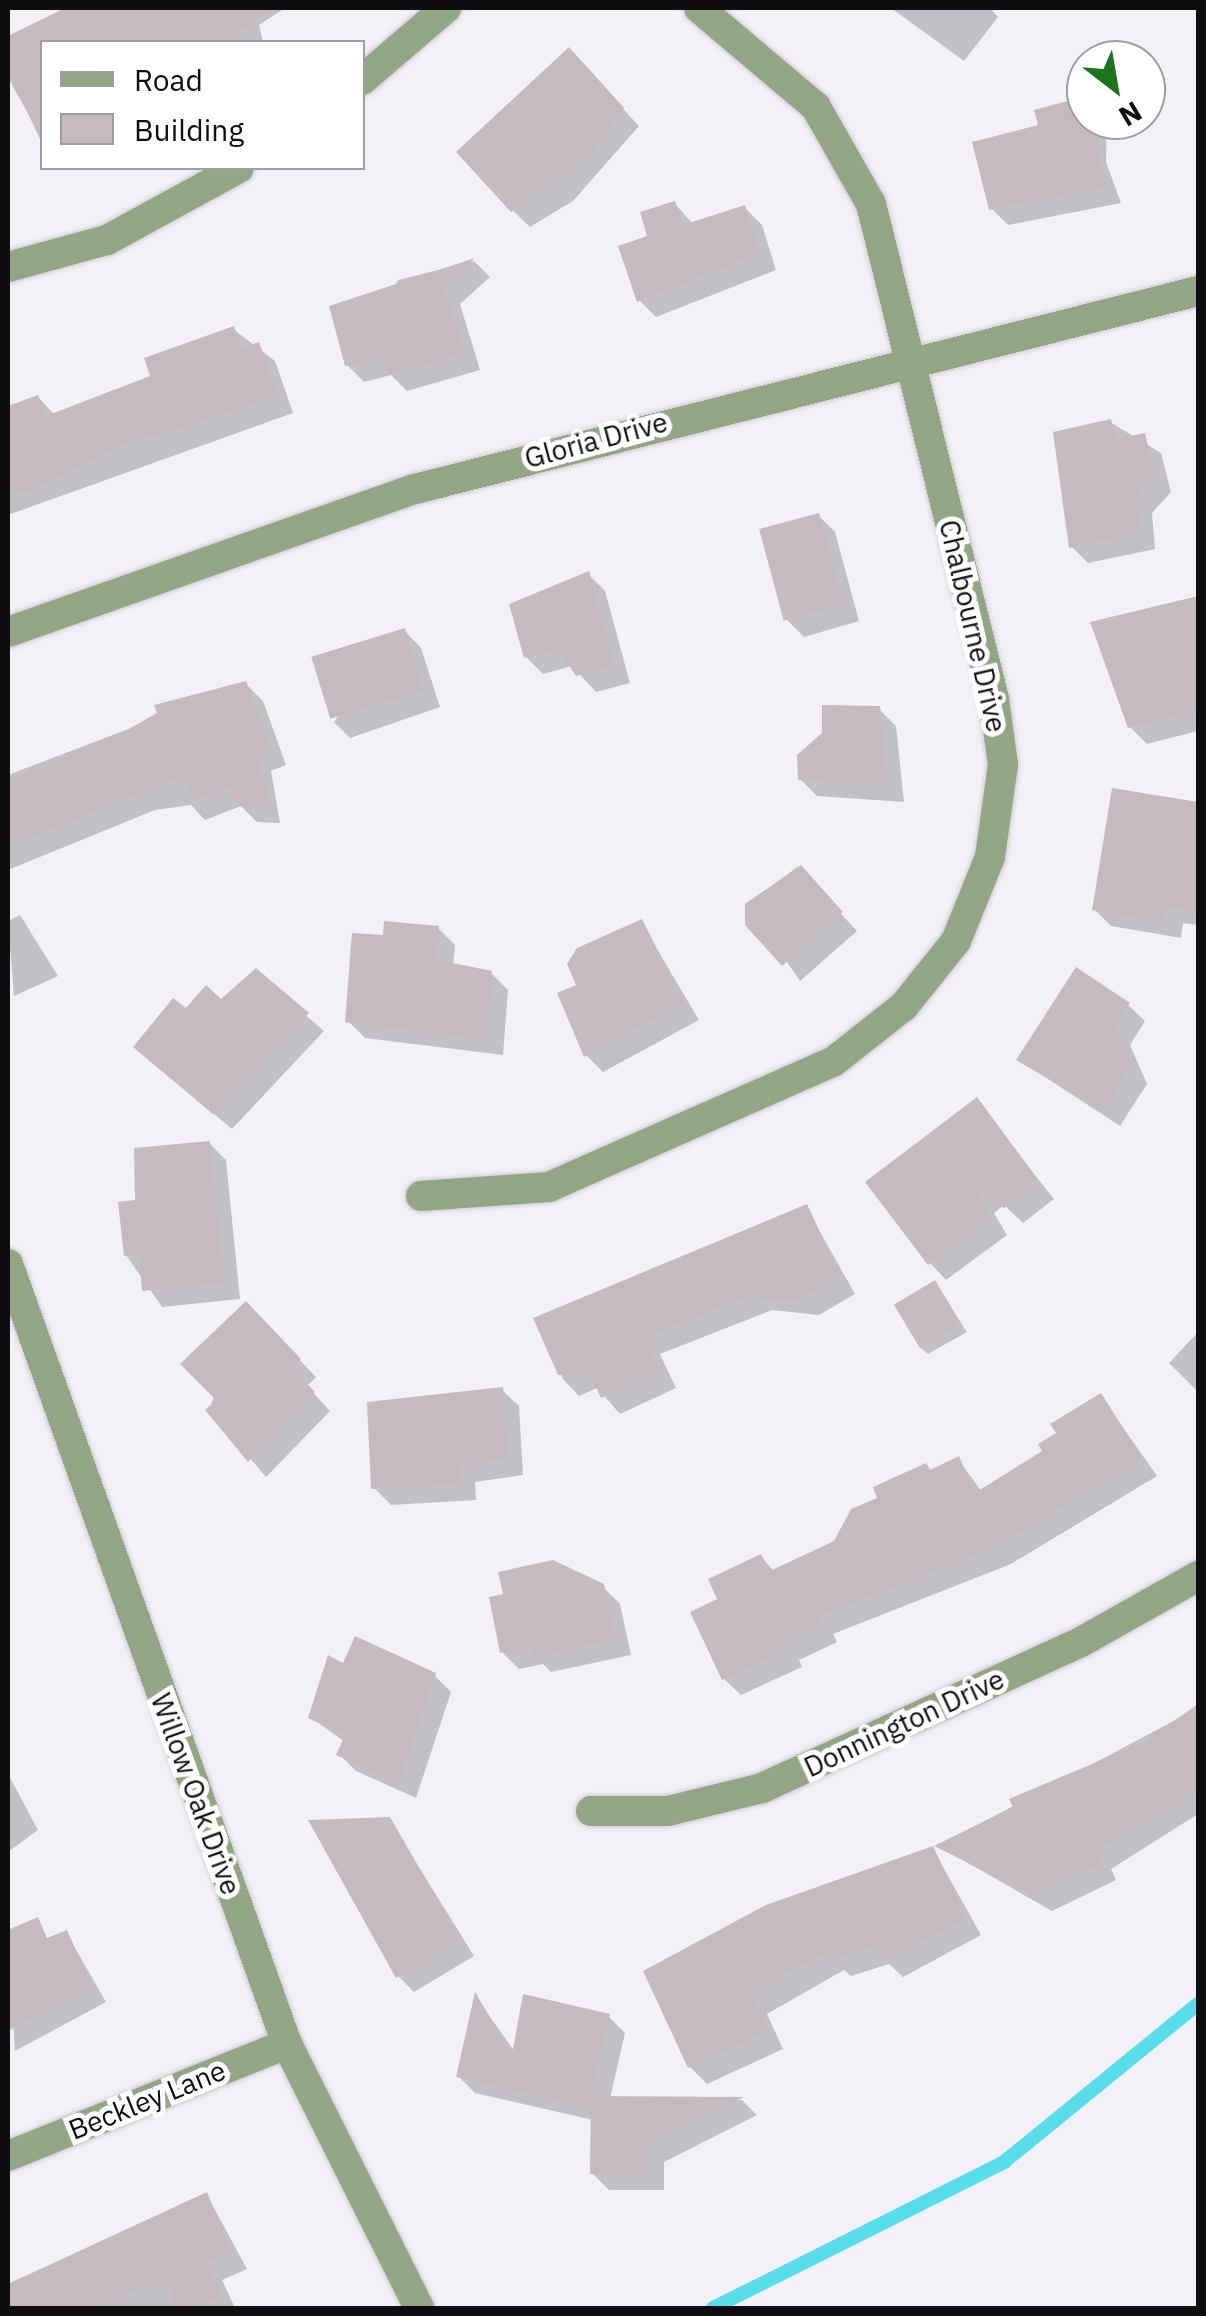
<!DOCTYPE html>
<style>
body{margin:0}
#map{position:relative;width:1206px;height:2316px;overflow:hidden;background:#f4f0f7;font-family:"IBM Plex Sans",sans-serif}
div>[style]{position:absolute}
[style*='--x']{left:calc(var(--x)*1px);top:calc(var(--y)*1px);width:calc(var(--w)*1px);rotate:calc(var(--a)*1deg)}
.shadow>*{inset:0;background:#0003}
.stream>*{height:14px;margin:-7px;padding:0 7px;transform-origin:7px;border-radius:7px;background:#57deea}
.building>*{inset:0;background:#c5bbbe;transform-origin:0 0}
.roads{filter:drop-shadow(0 0 2px #cfccd2) drop-shadow(0 0 2px #cfccd2)}
.minor>*{height:30px;margin:-15px;padding:0 15px;transform-origin:15px;border-radius:15px;background:#92a685}
span{translate:-50% -50%;white-space:nowrap;text-align:center;line-height:1.15;-webkit-text-stroke:10px #fff;paint-order:stroke}
.street-label{font-size:28px;color:#0f0d10}
.frame{position:absolute;inset:0;border:10px solid #0f0d10;pointer-events:none}
.legend{position:absolute;left:40px;top:40px;width:325px;height:130px;box-sizing:border-box;background:#fff;border:2px solid #9f9e9f;margin:0;padding:12px 18px;list-style:none;font-size:30px;color:#0f0d10}
.legend li{display:flex;align-items:center;gap:20px;height:50px}
.legend b{width:50px;border:2px solid #9f9e9f}
.north{position:absolute;left:1066px;top:40px;width:100px;height:100px;box-sizing:border-box;background:#fff;border:2px solid #9f9e9f;border-radius:50%;rotate:149deg;font-size:28px;font-weight:700;line-height:40px;text-align:center;color:#0f0d10}
.north::after{content:'';display:block;margin:auto;width:35px;height:45px;background:#1d741f;clip-path:polygon(50% 0,100% 100%,50% 72%,0 100%)}
</style>
<div id="map">
<div class="shadow">
<div style="clip-path:polygon(74px 8px,285px 8px,259px 25px,263px 42px,42px 42px,42px 138px,8px 78px,8px 39px)"></div>
<div style="clip-path:polygon(891px 8px,990px 8px,998px 17px,964px 61px)"></div>
<div style="clip-path:polygon(585px 68px,639px 126px,573px 201px,530px 227px,512px 210px)"></div>
<div style="clip-path:polygon(1086px 120px,1107px 120px,1106px 162px,1121px 203px,1008px 225px,991px 208px)"></div>
<div style="clip-path:polygon(675px 204px,693px 224px,745px 208px,762px 225px,776px 270px,656px 317px,639px 300px)"></div>
<div style="clip-path:polygon(474px 261px,490px 277px,460px 304px,480px 370px,407px 391px,391px 375px,364px 382px,347px 365px,398px 280px)"></div>
<div style="clip-path:polygon(233px 329px,275px 361px,293px 413px,8px 515px,8px 433px,38px 397px,55px 415px,154px 377px)"></div>
<div style="clip-path:polygon(1110px 422px,1161px 453px,1171px 492px,1152px 513px,1155px 549px,1088px 563px,1072px 547px)"></div>
<div style="clip-path:polygon(818px 515px,835px 532px,859px 621px,804px 637px,787px 620px)"></div>
<div style="clip-path:polygon(588px 574px,605px 591px,630px 683px,596px 692px,572px 666px,543px 674px,526px 657px)"></div>
<div style="clip-path:polygon(1198px 598px,1198px 731px,1147px 744px,1130px 727px,1093px 624px)"></div>
<div style="clip-path:polygon(405px 631px,421px 648px,440px 707px,350px 738px,334px 722px)"></div>
<div style="clip-path:polygon(246px 684px,263px 701px,286px 765px,271px 771px,280px 823px,257px 822px,241px 806px,205px 820px,191px 805px,155px 810px,8px 870px,8px 775px)"></div>
<div style="clip-path:polygon(879px 709px,896px 726px,904px 802px,817px 796px,800px 779px,824px 734px)"></div>
<div style="clip-path:polygon(1114px 791px,1198px 805px,1198px 925px,1183px 923px,1181px 938px,1111px 926px,1094px 909px)"></div>
<div style="clip-path:polygon(797px 867px,857px 931px,800px 981px,748px 906px)"></div>
<div style="clip-path:polygon(20px 915px,58px 976px,14px 996px,8px 921px)"></div>
<div style="clip-path:polygon(641px 922px,699px 1020px,603px 1072px,586px 1055px)"></div>
<div style="clip-path:polygon(438px 928px,455px 945px,453px 966px,491px 973px,508px 990px,503px 1055px,365px 1038px,348px 1021px,385px 938px)"></div>
<div style="clip-path:polygon(256px 972px,324px 1031px,232px 1129px,153px 1063px,187px 1012px,221px 1002px)"></div>
<div style="clip-path:polygon(1128px 1005px,1145px 1021px,1130px 1045px,1147px 1084px,1120px 1126px,1019px 1060px)"></div>
<div style="clip-path:polygon(976px 1101px,1054px 1199px,1023px 1223px,1004px 1205px,994px 1213px,1007px 1235px,946px 1280px,930px 1263px)"></div>
<div style="clip-path:polygon(209px 1143px,226px 1160px,240px 1299px,162px 1307px,126px 1255px,137px 1202px)"></div>
<div style="clip-path:polygon(806px 1207px,855px 1294px,819px 1315px,772px 1310px,660px 1354px,676px 1388px,620px 1414px,597px 1388px,579px 1396px,563px 1379px,536px 1319px)"></div>
<div style="clip-path:polygon(934px 1283px,967px 1332px,928px 1354px,920px 1347px)"></div>
<div style="clip-path:polygon(246px 1304px,316px 1377px,307px 1386px,330px 1411px,266px 1477px,209px 1410px)"></div>
<div style="clip-path:polygon(1198px 1332px,1198px 1392px,1169px 1363px)"></div>
<div style="clip-path:polygon(502px 1390px,519px 1406px,523px 1475px,475px 1482px,476px 1500px,391px 1505px,374px 1488px)"></div>
<div style="clip-path:polygon(1101px 1396px,1157px 1476px,1011px 1564px,833px 1634px,837px 1642px,799px 1660px,802px 1667px,741px 1695px,724px 1679px,720px 1600px,761px 1557px,775px 1572px,836px 1543px,958px 1459px,982px 1492px,1045px 1452px)"></div>
<div style="clip-path:polygon(603px 1587px,620px 1604px,631px 1655px,551px 1672px,543px 1664px,519px 1669px,502px 1652px)"></div>
<div style="clip-path:polygon(344px 1666px,434px 1675px,451px 1692px,416px 1798px,356px 1771px,339px 1754px,345px 1742px,310px 1717px)"></div>
<div style="clip-path:polygon(1198px 1708px,1198px 1814px,1111px 1869px,1116px 1880px,1052px 1911px,938px 1846px)"></div>
<div style="clip-path:polygon(8px 1774px,38px 1830px,8px 1852px)"></div>
<div style="clip-path:polygon(389px 1819px,474px 1956px,414px 1992px,398px 1976px)"></div>
<div style="clip-path:polygon(933px 1849px,981px 1935px,903px 1977px,889px 1964px,851px 1976px,844px 1970px,767px 2014px,783px 2049px,707px 2084px,690px 2067px,646px 1973px)"></div>
<div style="clip-path:polygon(66px 1932px,106px 2002px,15px 2051px,8px 1958px)"></div>
<div style="clip-path:polygon(476px 1997px,515px 2052px,609px 2017px,625px 2033px,610px 2099px,742px 2100px,757px 2115px,664px 2162px,664px 2190px,609px 2190px,592px 2173px,593px 2120px,475px 2093px,458px 2076px)"></div>
<div style="clip-path:polygon(207px 2195px,247px 2269px,222px 2280px,235px 2308px,8px 2308px,8px 2284px)"></div>
</div>
<div class="stream">
<div style="--x:713;--y:2308;--w:326;--a:-26.6"></div>
<div style="--x:1004;--y:2162;--w:250;--a:-39.2"></div>
</div>
<div class="building">
<div style="clip-path:polygon(65px 8px,274px 8px,222px 42px,42px 42px,42px 143px,8px 72px,8px 36px)"></div>
<div style="clip-path:polygon(569px 47px,624px 108px,593px 151px,511px 212px,456px 152px)"></div>
<div style="clip-path:polygon(1086px 96px,1106px 187px,989px 210px,972px 142px,1038px 125px,1034px 110px)"></div>
<div style="clip-path:polygon(675px 201px,683px 225px,745px 205px,761px 253px,637px 302px,618px 246px,647px 236px,640px 212px)"></div>
<div style="clip-path:polygon(475px 258px,444px 286px,465px 353px,388px 375px,382px 356px,345px 366px,329px 306px)"></div>
<div style="clip-path:polygon(234px 326px,241px 348px,259px 342px,278px 396px,121px 446px,28px 493px,8px 492px,8px 406px,38px 395px,46px 416px,150px 376px,144px 358px)"></div>
<div style="clip-path:polygon(1111px 419px,1116px 439px,1145px 433px,1155px 475px,1137px 496px,1139px 532px,1069px 548px,1053px 432px)"></div>
<div style="left:819px;top:513px;width:95px;height:62px;rotate:75deg"></div>
<div style="clip-path:polygon(589px 571px,614px 666px,576px 676px,558px 649px,524px 658px,509px 604px)"></div>
<div style="clip-path:polygon(1198px 596px,1198px 710px,1128px 728px,1090px 622px)"></div>
<div style="left:405px;top:628px;width:65px;height:98px;rotate:73deg"></div>
<div style="clip-path:polygon(246px 681px,271px 748px,256px 754px,269px 794px,264px 807px,237px 806px,231px 787px,193px 801px,182px 776px,8px 847px,8px 780px,120px 734px,157px 713px,154px 705px)"></div>
<div style="clip-path:polygon(822px 705px,880px 706px,888px 786px,798px 780px,797px 755px,822px 733px)"></div>
<div style="clip-path:polygon(1112px 788px,1198px 802px,1198px 912px,1167px 907px,1164px 922px,1092px 910px)"></div>
<div style="clip-path:polygon(801px 865px,843px 912px,782px 966px,745px 925px,745px 904px)"></div>
<div style="clip-path:polygon(642px 919px,684px 1002px,584px 1057px,557px 993px,576px 985px,567px 964px,577px 948px)"></div>
<div style="clip-path:polygon(384px 921px,439px 926px,437px 960px,492px 971px,487px 1040px,345px 1022px,352px 933px,383px 935px)"></div>
<div style="clip-path:polygon(1076px 967px,1130px 1003px,1113px 1029px,1126px 1037px,1131px 1066px,1103px 1111px,1016px 1060px)"></div>
<div style="clip-path:polygon(256px 968px,309px 1013px,213px 1114px,133px 1047px,173px 998px,186px 1008px,206px 985px,221px 999px)"></div>
<div style="clip-path:polygon(977px 1097px,1039px 1181px,1004px 1208px,986px 1190px,979px 1195px,992px 1217px,928px 1265px,865px 1182px)"></div>
<div style="clip-path:polygon(210px 1141px,225px 1283px,142px 1291px,139px 1255px,124px 1256px,118px 1202px,135px 1200px,134px 1148px)"></div>
<div style="clip-path:polygon(807px 1204px,840px 1276px,801px 1299px,760px 1301px,756px 1293px,645px 1337px,660px 1371px,601px 1398px,590px 1374px,558px 1375px,533px 1318px)"></div>
<div style="left:935px;top:1280px;width:51px;height:48px;rotate:59deg"></div>
<div style="clip-path:polygon(246px 1301px,301px 1359px,292px 1368px,315px 1392px,248px 1462px,205px 1410px,216px 1400px,180px 1364px)"></div>
<div style="clip-path:polygon(503px 1387px,508px 1459px,459px 1466px,460px 1484px,371px 1489px,367px 1402px)"></div>
<div style="clip-path:polygon(1101px 1393px,1142px 1458px,993px 1548px,818px 1617px,822px 1625px,784px 1643px,787px 1650px,722px 1680px,690px 1612px,717px 1599px,708px 1579px,761px 1554px,770px 1571px,834px 1541px,851px 1509px,877px 1498px,873px 1487px,926px 1463px,930px 1470px,959px 1456px,975px 1493px,1042px 1451px,1038px 1444px,1056px 1433px,1050px 1424px)"></div>
<div style="clip-path:polygon(553px 1560px,604px 1584px,615px 1639px,532px 1657px,530px 1647px,500px 1653px,489px 1597px,503px 1594px,498px 1572px)"></div>
<div style="clip-path:polygon(355px 1636px,436px 1673px,399px 1783px,336px 1755px,345px 1735px,308px 1718px,328px 1655px,343px 1663px)"></div>
<div style="clip-path:polygon(1198px 1704px,1198px 1787px,1096px 1852px,1101px 1863px,1034px 1895px,934px 1846px,1013px 1807px,1009px 1799px,1144px 1742px)"></div>
<div style="clip-path:polygon(390px 1817px,460px 1939px,396px 1978px,308px 1820px)"></div>
<div style="clip-path:polygon(933px 1846px,966px 1918px,884px 1962px,877px 1946px,831px 1961px,828px 1953px,779px 1977px,752px 1996px,768px 2031px,688px 2068px,643px 1971px,766px 1905px)"></div>
<div style="clip-path:polygon(38px 1917px,47px 1938px,67px 1930px,91px 1985px,8px 2031px,8px 1930px)"></div>
<div style="clip-path:polygon(475px 1992px,512px 2055px,523px 1994px,610px 2014px,591px 2096px,744px 2097px,648px 2145px,648px 2175px,590px 2174px,591px 2098px,589px 2108px,456px 2077px)"></div>
<div style="clip-path:polygon(207px 2192px,232px 2252px,208px 2263px,223px 2298px,177px 2308px,165px 2279px,92px 2308px,8px 2308px,8px 2284px)"></div>
</div>
<div class="roads">
<div class="minor">
<div style="--x:362;--y:80;--w:111;--a:-40.6"></div>
<div style="--x:8;--y:267;--w:103;--a:-15.3"></div>
<div style="--x:107;--y:240;--w:150;--a:-28.6"></div>
<div style="--x:8;--y:632;--w:431;--a:-19.4"></div>
<div style="--x:415;--y:489;--w:808;--a:-14.19"></div>
<div style="--x:421;--y:1196;--w:128;--a:-4"></div>
<div style="--x:549;--y:1187;--w:310;--a:-23.8"></div>
<div style="--x:833;--y:1062;--w:90;--a:-38.3"></div>
<div style="--x:904;--y:1006;--w:83;--a:-51.3"></div>
<div style="--x:956;--y:941;--w:91;--a:-68"></div>
<div style="--x:990;--y:857;--w:93;--a:-82"></div>
<div style="--x:1003;--y:765;--w:67;--a:-97.8"></div>
<div style="--x:994;--y:699;--w:510;--a:-103.95"></div>
<div style="--x:871;--y:204;--w:112;--a:-119.6"></div>
<div style="--x:816;--y:107;--w:153;--a:-139.8"></div>
<div style="--x:8;--y:1264;--w:828;--a:70.32"></div>
<div style="--x:287;--y:2044;--w:295;--a:63.4"></div>
<div style="--x:591;--y:1811;--w:77;--a:0"></div>
<div style="--x:668;--y:1811;--w:97;--a:-13.7"></div>
<div style="--x:762;--y:1788;--w:351;--a:-24.6"></div>
<div style="--x:1081;--y:1642;--w:134;--a:-29.4"></div>
<div style="--x:8;--y:2156;--w:301;--a:-21.9"></div>
</div>
</div>
<div class="street-label">
<span style="left:596px;top:440px;rotate:-15deg">Gloria Drive</span>
<span style="left:973px;top:626px;rotate:77deg">Chalbourne Drive</span>
<span style="left:904px;top:1723px;rotate:-25deg">Donnington Drive</span>
<span style="left:196px;top:1794px;rotate:70deg">Willow Oak Drive</span>
<span style="left:147px;top:2100px;rotate:-22deg">Beckley Lane</span>
</div>
<div class="frame"></div>
<ul class="legend">
<li><b style="height:12px;background:#92a685"></b>Road</li>
<li><b style="height:28px;background:#c5bbbe"></b>Building</li>
</ul>
<div class="north">N</div>
</div>
